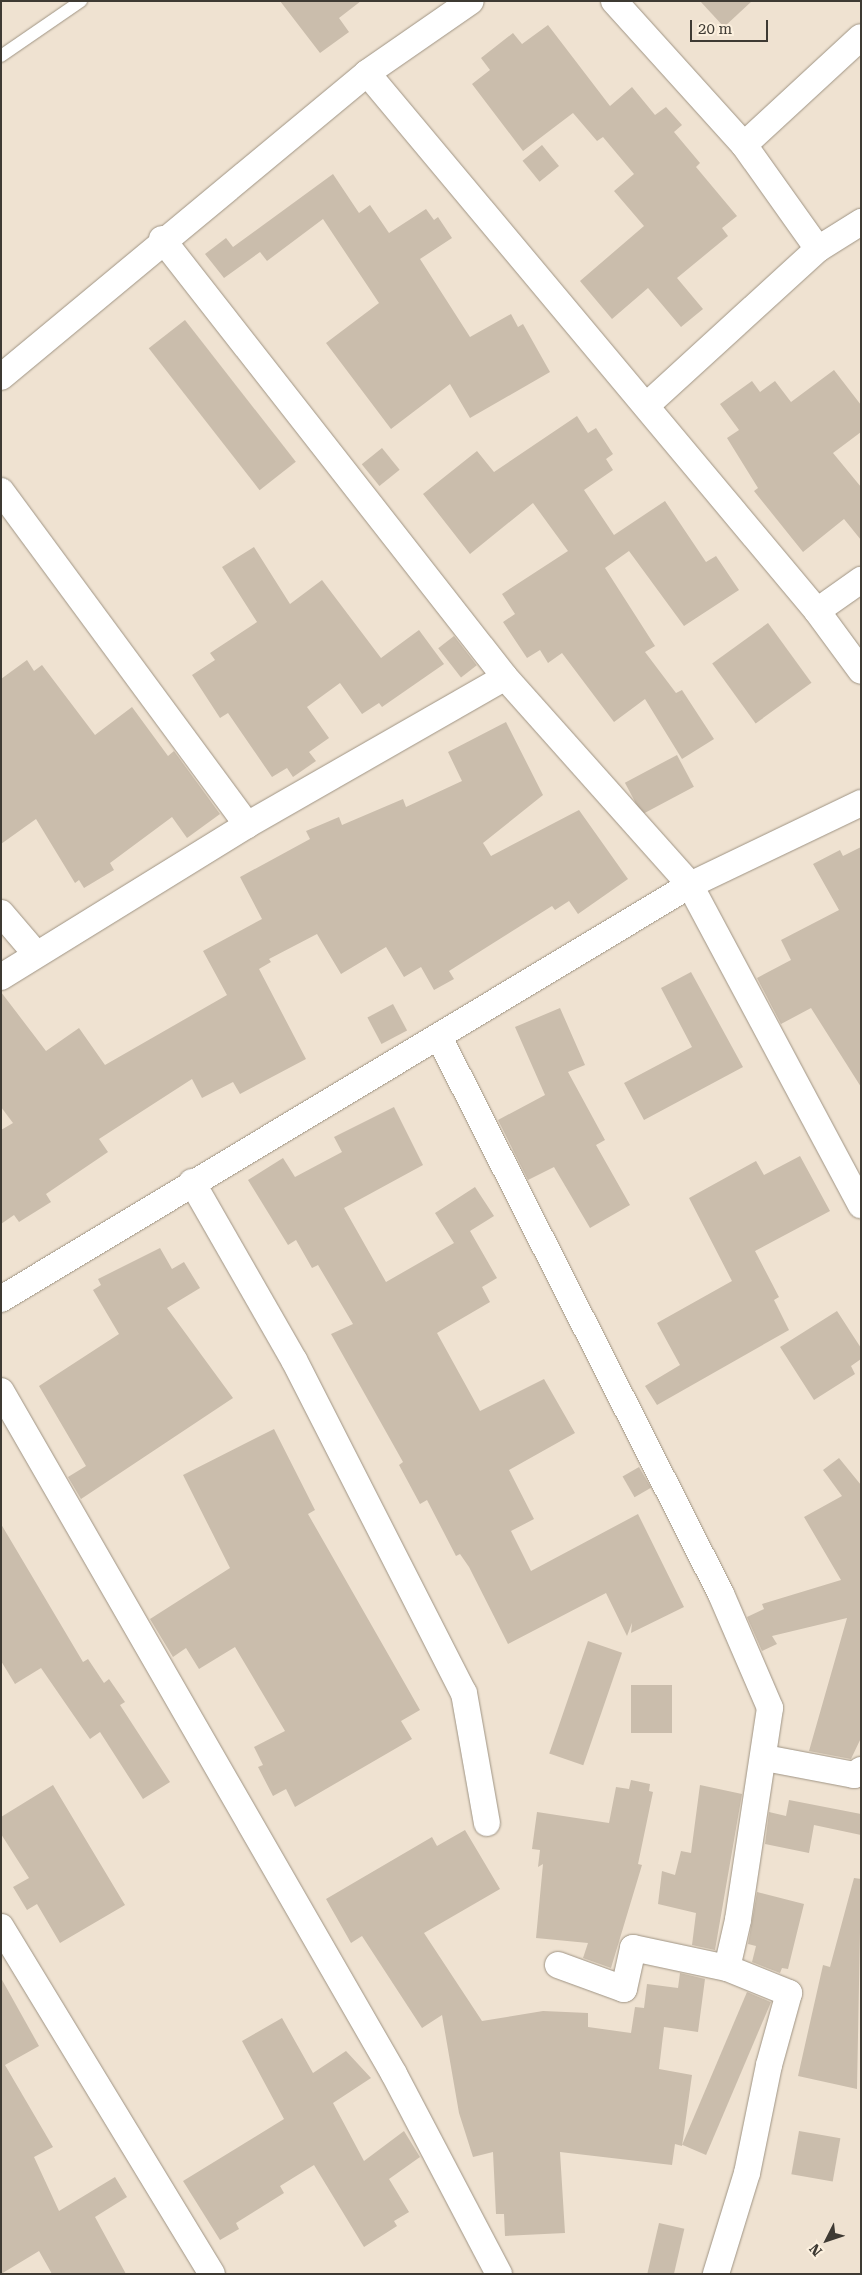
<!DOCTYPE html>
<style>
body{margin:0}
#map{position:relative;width:862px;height:2275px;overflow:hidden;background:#efe2d1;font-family:"Roboto Serif",serif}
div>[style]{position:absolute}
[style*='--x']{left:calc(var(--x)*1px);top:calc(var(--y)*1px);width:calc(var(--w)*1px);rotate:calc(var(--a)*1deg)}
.building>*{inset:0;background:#cabdac;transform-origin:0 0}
.roads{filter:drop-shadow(0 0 1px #9f9484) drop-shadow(0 0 1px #9f9484)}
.lane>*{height:12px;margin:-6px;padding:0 6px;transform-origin:6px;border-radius:6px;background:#fff}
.street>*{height:26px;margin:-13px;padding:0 13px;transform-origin:13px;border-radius:13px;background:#fff}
span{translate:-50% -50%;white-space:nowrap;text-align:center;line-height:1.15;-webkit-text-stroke:4.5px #fcf0de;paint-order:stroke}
.frame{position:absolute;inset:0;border:2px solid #3e3a33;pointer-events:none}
.north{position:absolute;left:802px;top:2215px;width:50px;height:50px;-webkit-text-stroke:4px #fcf0de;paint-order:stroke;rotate:229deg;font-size:14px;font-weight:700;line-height:20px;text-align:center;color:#3e3a33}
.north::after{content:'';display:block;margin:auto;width:18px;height:22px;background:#3e3a33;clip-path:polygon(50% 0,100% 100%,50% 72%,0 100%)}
.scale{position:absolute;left:690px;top:20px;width:78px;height:22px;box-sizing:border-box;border:2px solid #3e3a33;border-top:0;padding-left:6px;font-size:15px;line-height:18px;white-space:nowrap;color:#3e3a33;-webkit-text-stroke:4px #fcf0de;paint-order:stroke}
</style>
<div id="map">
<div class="building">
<div style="clip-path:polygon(280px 1px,361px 1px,339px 18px,349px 32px,320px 53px)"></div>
<div style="clip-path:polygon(700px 1px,752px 1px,724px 27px)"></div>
<div style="clip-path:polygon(548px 25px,610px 106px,632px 87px,655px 115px,666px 107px,682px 125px,674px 132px,700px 163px,696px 167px,737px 216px,722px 228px,728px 236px,677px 278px,703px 309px,681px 327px,648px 288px,612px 319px,580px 281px,644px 226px,614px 191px,634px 174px,603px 137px,597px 141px,573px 113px,523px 151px,472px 84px,490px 70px,481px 58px,513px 33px,522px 44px)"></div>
<div style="left:542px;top:145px;width:27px;height:25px;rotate:51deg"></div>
<div style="clip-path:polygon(333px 174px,359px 213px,370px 205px,389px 233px,426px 209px,434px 220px,438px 217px,452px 238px,420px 259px,470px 337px,511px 314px,518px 327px,523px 324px,550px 372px,470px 418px,450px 384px,391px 429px,326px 343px,379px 303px,323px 219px,267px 261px,260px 252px,224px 278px,205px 254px,226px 238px,233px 247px)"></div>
<div style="left:185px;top:320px;width:180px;height:46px;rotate:52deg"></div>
<div style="clip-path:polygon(834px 370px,861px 405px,861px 432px,833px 453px,861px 487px,861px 540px,844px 519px,803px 552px,754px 491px,758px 488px,727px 438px,739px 430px,720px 404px,752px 381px,760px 392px,775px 381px,791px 402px)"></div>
<div style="clip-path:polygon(577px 416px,588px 433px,596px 428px,613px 454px,606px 459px,613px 470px,584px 490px,614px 535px,665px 501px,706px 562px,716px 556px,739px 590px,684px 626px,629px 551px,605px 568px,655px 646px,645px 652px,676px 693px,682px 690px,714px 739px,682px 759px,645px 699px,614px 722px,562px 653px,548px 663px,540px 650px,527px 658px,503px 622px,515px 614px,502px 594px,568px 551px,533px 503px,470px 554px,423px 494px,477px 451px,494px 472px)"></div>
<div style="left:382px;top:448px;width:28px;height:26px;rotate:51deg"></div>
<div style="clip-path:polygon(254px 547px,290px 604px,322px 580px,381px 658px,419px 630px,444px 664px,382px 707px,379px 703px,362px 714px,340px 683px,307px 707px,329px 738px,309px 752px,316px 761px,293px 777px,287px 768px,272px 777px,228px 713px,220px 718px,192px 675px,215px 660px,210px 653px,257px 622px,222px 567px)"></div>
<div style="left:768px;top:623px;width:74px;height:69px;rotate:54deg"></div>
<div style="left:454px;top:636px;width:37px;height:20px;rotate:52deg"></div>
<div style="clip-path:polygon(27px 660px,34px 671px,42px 665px,95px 735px,132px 707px,168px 756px,174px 751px,220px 814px,187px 838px,172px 817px,110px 863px,114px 870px,84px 888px,79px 880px,75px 883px,36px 819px,1px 844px,1px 679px)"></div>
<div style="clip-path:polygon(506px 722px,543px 795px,483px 843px,491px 856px,579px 810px,628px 879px,578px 914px,569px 901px,555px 910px,552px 906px,449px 971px,454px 979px,434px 990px,421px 967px,404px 977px,386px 947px,341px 974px,317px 934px,269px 959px,271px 962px,259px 969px,306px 1059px,240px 1094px,233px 1082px,202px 1098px,192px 1079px,99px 1139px,108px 1152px,46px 1194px,51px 1202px,19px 1222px,14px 1215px,1px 1224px,1px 1130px,13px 1123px,1px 1107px,1px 992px,46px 1051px,79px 1028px,105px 1065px,227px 995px,203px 951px,262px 919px,240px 877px,310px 839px,306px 831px,339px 817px,342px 825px,403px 799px,406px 807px,462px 781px,448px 752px)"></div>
<div style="left:677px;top:755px;width:36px;height:59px;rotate:62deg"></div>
<div style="clip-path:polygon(861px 847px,861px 1087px,811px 1008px,781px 1024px,757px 978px,791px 960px,781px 940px,839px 910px,813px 864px,840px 850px,843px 856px)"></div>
<div style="clip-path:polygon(691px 972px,743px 1067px,644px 1120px,624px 1083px,692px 1047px,661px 988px)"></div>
<div style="left:393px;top:1004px;width:30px;height:29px;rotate:62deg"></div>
<div style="clip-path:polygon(560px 1008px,585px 1065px,568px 1072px,605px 1140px,596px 1145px,630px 1205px,590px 1228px,554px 1167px,528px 1180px,498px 1120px,545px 1095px,515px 1027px)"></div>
<div style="clip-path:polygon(394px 1107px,423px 1165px,344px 1208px,386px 1282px,454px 1243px,435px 1213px,475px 1187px,494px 1216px,470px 1231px,497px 1278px,482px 1287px,490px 1302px,437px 1333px,480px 1411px,544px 1379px,575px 1433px,509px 1470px,534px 1519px,511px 1531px,531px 1571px,638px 1514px,684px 1607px,631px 1633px,632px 1623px,627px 1636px,606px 1593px,508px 1644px,469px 1567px,460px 1554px,456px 1556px,427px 1500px,420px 1504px,399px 1465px,403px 1462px,331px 1334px,353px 1324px,318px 1265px,312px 1268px,296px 1240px,288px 1245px,248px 1180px,283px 1158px,295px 1177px,342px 1152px,334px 1137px)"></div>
<div style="clip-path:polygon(800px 1156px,830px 1211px,755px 1251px,779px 1297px,774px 1300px,789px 1330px,657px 1405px,645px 1386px,680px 1365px,657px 1323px,732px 1281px,689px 1198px,756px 1161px,764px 1175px)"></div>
<div style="clip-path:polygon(160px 1248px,172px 1269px,184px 1262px,200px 1288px,167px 1308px,233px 1398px,81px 1499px,68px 1477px,86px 1466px,39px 1386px,119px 1334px,93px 1290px,101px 1285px,98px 1279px)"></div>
<div style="clip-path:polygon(837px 1311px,861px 1348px,861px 1359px,851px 1366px,855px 1374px,814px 1400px,780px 1347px)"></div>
<div style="clip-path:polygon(274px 1429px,315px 1510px,308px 1514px,420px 1710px,401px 1721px,412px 1739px,295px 1807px,286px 1789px,273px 1796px,258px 1767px,263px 1765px,254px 1747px,285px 1731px,235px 1647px,199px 1669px,186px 1648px,173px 1657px,150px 1619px,230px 1568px,183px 1475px)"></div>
<div style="clip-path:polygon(839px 1458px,861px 1485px,861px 1738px,851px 1759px,809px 1751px,847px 1618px,772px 1636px,777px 1644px,762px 1651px,747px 1617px,764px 1609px,762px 1604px,841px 1580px,804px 1517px,842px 1496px,823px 1470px)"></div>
<div style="left:639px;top:1467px;width:24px;height:19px;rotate:60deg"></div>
<div style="clip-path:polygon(1px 1524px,83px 1662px,88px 1659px,104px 1683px,109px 1679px,125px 1702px,120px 1705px,170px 1782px,143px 1799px,100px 1732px,90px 1739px,41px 1668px,15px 1684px,1px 1661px)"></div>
<div style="left:588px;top:1641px;width:36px;height:119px;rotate:19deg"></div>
<div style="left:631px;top:1685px;width:41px;height:48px"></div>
<div style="clip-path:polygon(631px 1780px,650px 1784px,649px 1791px,653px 1792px,638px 1864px,642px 1865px,611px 1968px,583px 1958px,588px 1943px,536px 1938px,543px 1864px,538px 1867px,540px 1850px,532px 1849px,537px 1812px,609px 1823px,616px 1787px,629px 1789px)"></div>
<div style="clip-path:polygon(53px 1785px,125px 1905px,60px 1943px,37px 1904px,27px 1910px,13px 1887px,29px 1878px,1px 1834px,1px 1817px)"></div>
<div style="clip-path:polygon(700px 1785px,742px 1794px,715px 1950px,692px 1945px,696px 1913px,658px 1904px,662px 1871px,675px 1875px,681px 1851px,691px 1853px)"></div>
<div style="clip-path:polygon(789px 1800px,861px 1814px,861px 1835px,814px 1825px,809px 1853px,765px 1844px,769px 1812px,786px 1816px)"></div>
<div style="clip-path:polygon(465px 1830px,500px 1889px,424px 1933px,482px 2021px,543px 2011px,588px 2013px,588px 2027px,631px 2033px,635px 2007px,644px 2008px,647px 1984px,678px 1988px,680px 1973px,705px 1979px,698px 2032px,664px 2027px,659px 2069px,692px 2075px,682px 2146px,675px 2144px,672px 2165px,560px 2152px,565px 2233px,505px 2236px,504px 2214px,496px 2214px,493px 2152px,473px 2157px,459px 2113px,442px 2015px,422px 2028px,362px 1936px,351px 1943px,326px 1899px,432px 1837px,437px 1846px)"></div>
<div style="clip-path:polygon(854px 1878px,861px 1879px,857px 2089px,798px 2076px,823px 1965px,830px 1967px)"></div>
<div style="clip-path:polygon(757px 1892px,804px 1904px,788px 1969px,782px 1968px,780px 1973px,752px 1962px,756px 1946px,748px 1944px)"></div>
<div style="clip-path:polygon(1px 1978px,39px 2046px,5px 2065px,53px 2147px,34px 2157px,59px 2211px,115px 2177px,127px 2197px,95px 2217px,126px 2274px,52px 2274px,39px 2251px,1px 2274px)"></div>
<div style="left:747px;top:1992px;width:26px;height:166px;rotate:23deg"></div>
<div style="clip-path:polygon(282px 2018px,313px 2073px,346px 2051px,371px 2078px,333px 2103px,364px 2161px,404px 2131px,420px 2157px,389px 2179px,409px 2212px,394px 2221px,397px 2226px,364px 2247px,314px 2165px,280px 2186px,284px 2193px,236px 2223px,239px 2229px,220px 2240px,183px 2181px,284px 2119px,242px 2041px)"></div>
<div style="left:799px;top:2131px;width:42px;height:44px;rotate:10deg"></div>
<div style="left:659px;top:2223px;width:26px;height:52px;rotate:13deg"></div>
</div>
<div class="roads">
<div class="lane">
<div style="--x:1;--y:56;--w:97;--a:-34.5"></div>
</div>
<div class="street">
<div style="--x:614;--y:1;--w:194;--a:47.9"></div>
<div style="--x:367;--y:73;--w:701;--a:50.09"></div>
<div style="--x:817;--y:611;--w:74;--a:53.7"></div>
<div style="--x:162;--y:239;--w:556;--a:51.94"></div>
<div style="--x:505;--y:677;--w:278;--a:48.3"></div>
<div style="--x:690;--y:885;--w:363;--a:61.9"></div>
<div style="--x:818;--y:249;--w:128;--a:-125.4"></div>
<div style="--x:744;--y:145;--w:159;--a:-42.7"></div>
<div style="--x:1;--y:377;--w:476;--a:-39.7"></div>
<div style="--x:367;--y:73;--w:126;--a:-34.7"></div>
<div style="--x:646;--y:406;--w:233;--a:-42.4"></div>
<div style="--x:818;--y:249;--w:51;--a:-32.1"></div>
<div style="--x:1;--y:491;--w:415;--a:53.6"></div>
<div style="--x:817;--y:611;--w:54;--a:-35.2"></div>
<div style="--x:1;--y:913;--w:54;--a:49.5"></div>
<div style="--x:1;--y:977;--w:289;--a:-31.7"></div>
<div style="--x:247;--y:825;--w:297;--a:-29.8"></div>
<div style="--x:440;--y:1039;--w:622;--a:63.15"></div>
<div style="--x:721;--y:1594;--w:124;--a:66.7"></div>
<div style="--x:770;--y:1708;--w:214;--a:98.6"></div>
<div style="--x:738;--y:1920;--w:49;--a:102.9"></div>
<div style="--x:192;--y:1182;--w:205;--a:60.2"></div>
<div style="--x:294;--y:1360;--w:374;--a:63"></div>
<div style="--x:464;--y:1693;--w:132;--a:80"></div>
<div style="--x:1;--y:1299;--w:804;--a:-31"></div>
<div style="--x:690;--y:885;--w:190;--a:-25.6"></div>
<div style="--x:1;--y:1391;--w:788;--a:60.08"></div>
<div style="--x:394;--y:2074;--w:226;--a:62.3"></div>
<div style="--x:765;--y:1758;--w:91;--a:10.8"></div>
<div style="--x:854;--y:1775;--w:9;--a:-36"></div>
<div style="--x:1;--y:1927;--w:406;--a:58.7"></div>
<div style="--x:558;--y:1965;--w:70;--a:20"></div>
<div style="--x:624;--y:1989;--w:42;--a:-77.6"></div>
<div style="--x:633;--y:1948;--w:96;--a:12"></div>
<div style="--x:727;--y:1968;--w:67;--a:22"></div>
<div style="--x:789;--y:1993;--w:75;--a:105.5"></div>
<div style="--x:769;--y:2065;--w:110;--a:101.5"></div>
<div style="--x:747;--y:2173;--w:106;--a:107.1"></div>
</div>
</div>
<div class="frame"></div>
<div class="north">N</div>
<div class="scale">20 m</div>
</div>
